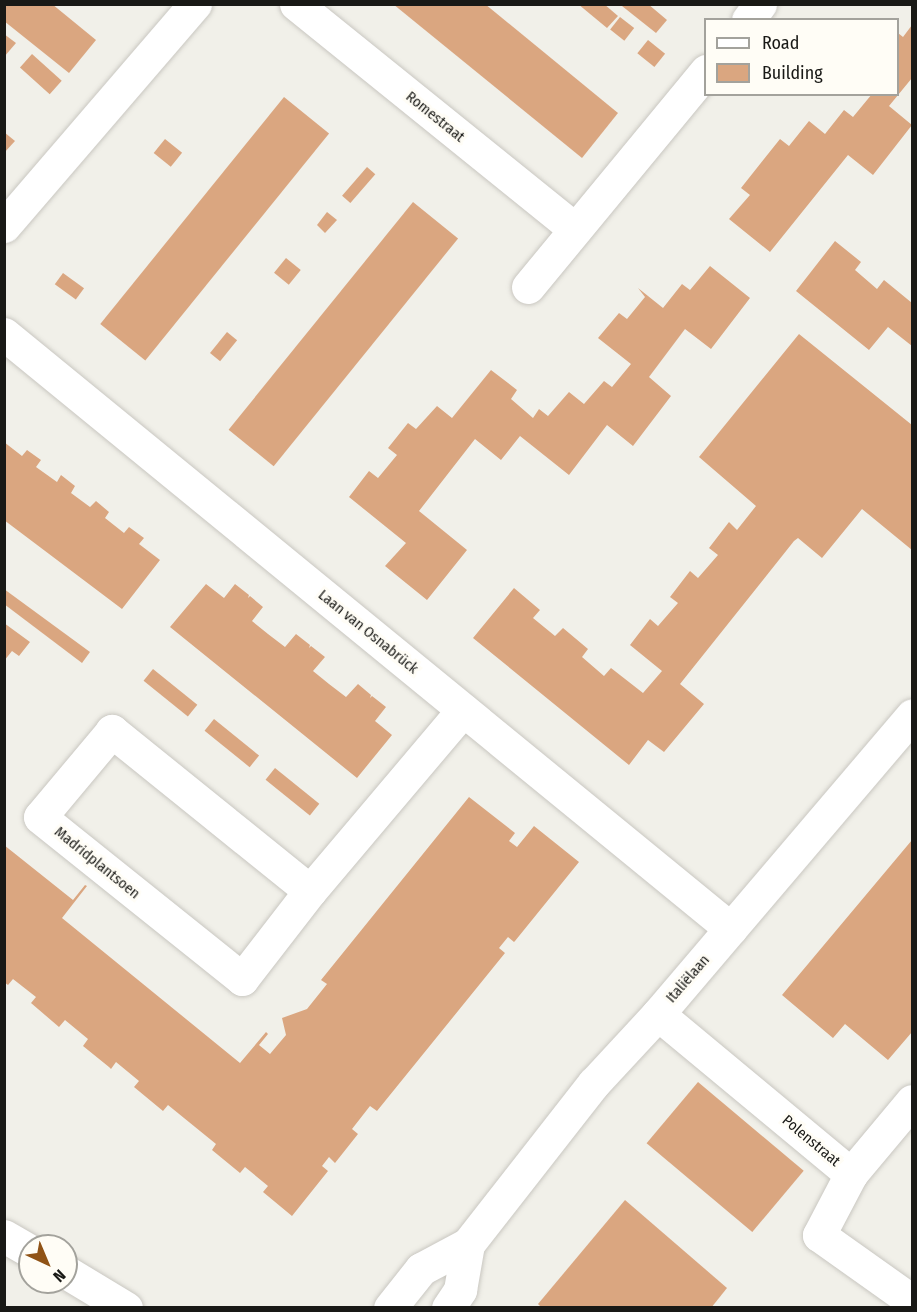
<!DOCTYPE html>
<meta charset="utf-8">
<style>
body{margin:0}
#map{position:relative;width:917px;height:1312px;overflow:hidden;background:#f1f0e9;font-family:"Fira Sans Condensed",sans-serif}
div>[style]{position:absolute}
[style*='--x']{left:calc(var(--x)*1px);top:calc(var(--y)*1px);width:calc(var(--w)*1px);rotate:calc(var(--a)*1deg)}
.building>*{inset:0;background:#daa680;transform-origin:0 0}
.roads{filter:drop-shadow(0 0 2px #c9c7c1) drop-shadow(0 0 2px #c9c7c1)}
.minor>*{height:33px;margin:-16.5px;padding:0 16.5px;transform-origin:16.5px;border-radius:16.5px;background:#fff}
.major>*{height:33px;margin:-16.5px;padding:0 16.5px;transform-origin:16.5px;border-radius:16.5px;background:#fff}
span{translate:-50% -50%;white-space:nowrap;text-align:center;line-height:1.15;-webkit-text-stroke:6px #fffdf6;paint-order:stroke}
.street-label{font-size:15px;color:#191916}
.frame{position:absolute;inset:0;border:6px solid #191916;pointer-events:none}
.legend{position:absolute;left:704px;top:18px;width:195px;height:78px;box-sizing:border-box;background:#fffdf6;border:2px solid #a3a29c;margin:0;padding:8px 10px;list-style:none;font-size:18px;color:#191916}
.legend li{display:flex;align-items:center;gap:12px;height:30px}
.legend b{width:30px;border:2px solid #a3a29c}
.north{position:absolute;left:18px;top:1234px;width:60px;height:60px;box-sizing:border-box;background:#fffdf6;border:2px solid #a3a29c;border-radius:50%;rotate:136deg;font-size:16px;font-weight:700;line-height:24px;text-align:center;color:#191916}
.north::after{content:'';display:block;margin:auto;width:21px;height:27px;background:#905316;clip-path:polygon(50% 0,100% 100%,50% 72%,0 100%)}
</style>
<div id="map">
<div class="building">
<div style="clip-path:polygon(4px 4px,52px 4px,96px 40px,69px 73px,4px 21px)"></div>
<div style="clip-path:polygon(393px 4px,485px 4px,618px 113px,582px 158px)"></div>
<div style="clip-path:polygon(578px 4px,604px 4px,618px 16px,607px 28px)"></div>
<div style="clip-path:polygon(624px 4px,648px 4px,667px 20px,656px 33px,622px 6px)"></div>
<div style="left:620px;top:17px;width:18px;height:16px;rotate:38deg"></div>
<div style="clip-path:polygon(912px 25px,912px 78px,889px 106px,912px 125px,873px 175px,848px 155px,770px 252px,729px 219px,750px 195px,741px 188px,780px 139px,789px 146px,809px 121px,825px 134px,844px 110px,853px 117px,872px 94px,898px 94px,898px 33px,903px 37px)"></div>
<div style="clip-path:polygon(4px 34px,16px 43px,4px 57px)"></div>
<div style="left:648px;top:40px;width:22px;height:17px;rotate:39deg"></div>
<div style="left:32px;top:54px;width:40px;height:18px;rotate:42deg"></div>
<div style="left:284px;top:97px;width:58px;height:292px;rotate:39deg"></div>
<div style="clip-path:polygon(4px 132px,15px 141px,4px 153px)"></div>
<div style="left:165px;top:139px;width:22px;height:18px;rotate:39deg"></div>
<div style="left:367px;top:167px;width:11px;height:38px;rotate:41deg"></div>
<div style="left:413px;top:202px;width:58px;height:293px;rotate:39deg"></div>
<div style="clip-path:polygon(327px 212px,337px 220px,325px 233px,317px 225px)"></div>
<div style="clip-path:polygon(835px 241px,861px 262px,855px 270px,877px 289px,884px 280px,912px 303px,912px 346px,888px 327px,869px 350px,796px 291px)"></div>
<div style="left:286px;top:258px;width:19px;height:19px;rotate:39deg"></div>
<div style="clip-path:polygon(710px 266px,750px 298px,711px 349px,685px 329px,649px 377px,671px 396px,633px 446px,607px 425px,569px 475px,520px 436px,501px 460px,475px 439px,419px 511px,467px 550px,427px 600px,385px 566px,406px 543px,349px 497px,369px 471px,378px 478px,397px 455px,388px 448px,408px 423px,416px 429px,437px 406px,452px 418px,491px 370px,517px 390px,511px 399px,533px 418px,539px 409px,548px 416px,569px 392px,584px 404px,604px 381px,612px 387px,631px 364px,598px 338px,619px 313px,627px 319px,645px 297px,638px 288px,663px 308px,682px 284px,690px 290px)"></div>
<div style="left:63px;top:273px;width:26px;height:14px;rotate:36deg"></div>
<div style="left:227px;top:332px;width:13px;height:27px;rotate:39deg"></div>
<div style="clip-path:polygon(799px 334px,912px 425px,912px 550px,862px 509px,822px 558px,798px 538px,794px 541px,680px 684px,704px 704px,664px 752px,648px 740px,629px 765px,473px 638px,514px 588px,540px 610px,533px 618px,555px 636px,563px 628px,588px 649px,582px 657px,604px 676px,611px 668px,643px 693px,662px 671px,630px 645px,650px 619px,658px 626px,678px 603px,670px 597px,690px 571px,698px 578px,718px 555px,709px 548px,729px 522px,737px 530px,756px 506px,699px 457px)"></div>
<div style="clip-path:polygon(4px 442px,22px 456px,27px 450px,41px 460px,36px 467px,57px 482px,61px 475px,75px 486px,71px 493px,90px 507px,96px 501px,109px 512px,105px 518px,124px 533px,129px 527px,144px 538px,139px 544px,160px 560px,122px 609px,4px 520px)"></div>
<div style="clip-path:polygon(206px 584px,224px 598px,235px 584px,249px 595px,248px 598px,250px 596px,263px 607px,252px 621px,268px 634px,285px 647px,296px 634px,310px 645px,309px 648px,311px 646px,325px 657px,313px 671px,329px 684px,346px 697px,358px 684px,371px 695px,370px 698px,372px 696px,386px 707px,375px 721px,392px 735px,357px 778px,170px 627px)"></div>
<div style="clip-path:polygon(4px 589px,90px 652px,82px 663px,4px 604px)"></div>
<div style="clip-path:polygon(4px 623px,30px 642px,19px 656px,12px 651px,4px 661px)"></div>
<div style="left:153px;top:669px;width:57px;height:15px;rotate:39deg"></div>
<div style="left:214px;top:719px;width:58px;height:15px;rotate:39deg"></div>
<div style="left:275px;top:768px;width:57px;height:15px;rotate:39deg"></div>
<div style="clip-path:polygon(469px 797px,515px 833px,509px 841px,517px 847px,534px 826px,579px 862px,515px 941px,514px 942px,508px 937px,499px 948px,505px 953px,377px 1111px,370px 1106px,352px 1129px,358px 1134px,335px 1163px,329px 1157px,322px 1166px,328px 1171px,292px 1216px,263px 1192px,268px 1186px,245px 1167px,240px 1173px,212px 1150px,216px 1144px,168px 1105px,163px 1111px,134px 1087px,139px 1081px,116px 1062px,111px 1069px,109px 1067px,83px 1046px,88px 1039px,65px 1020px,59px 1027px,31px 1003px,36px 997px,13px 979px,8px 985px,4px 982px,4px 845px,73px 900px,85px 885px,87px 886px,62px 918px,240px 1063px,266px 1032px,268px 1034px,259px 1045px,270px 1054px,286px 1035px,282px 1018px,307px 1009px,327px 984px,321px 980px)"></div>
<div style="clip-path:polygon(912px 840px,912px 1032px,888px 1060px,845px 1024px,833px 1038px,782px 995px)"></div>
<div style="left:698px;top:1082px;width:138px;height:80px;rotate:40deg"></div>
<div style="clip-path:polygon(625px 1200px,727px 1288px,711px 1308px,542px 1308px,538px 1304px)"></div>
</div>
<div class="roads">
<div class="minor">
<div style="--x:296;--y:4;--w:358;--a:38.9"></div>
<div style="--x:748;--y:20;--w:20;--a:-53"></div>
<div style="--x:4;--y:226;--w:293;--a:-49.3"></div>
<div style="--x:528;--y:287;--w:280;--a:-50.5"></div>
<div style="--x:4;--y:334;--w:939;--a:39.3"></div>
<div style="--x:310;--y:891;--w:255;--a:-141.1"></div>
<div style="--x:112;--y:731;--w:112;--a:129.9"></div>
<div style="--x:40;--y:817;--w:259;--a:38.7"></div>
<div style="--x:242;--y:979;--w:111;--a:-52.3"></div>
<div style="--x:310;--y:891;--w:237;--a:-49.8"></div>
<div style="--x:658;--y:1014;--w:251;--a:39.7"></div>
<div style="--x:851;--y:1174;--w:69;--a:117.7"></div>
<div style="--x:819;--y:1235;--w:114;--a:35.4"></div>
<div style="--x:851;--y:1174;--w:95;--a:-50.1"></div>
<div style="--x:390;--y:1308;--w:50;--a:-51.5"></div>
<div style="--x:421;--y:1269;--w:53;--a:-28"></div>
<div style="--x:468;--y:1244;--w:204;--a:-52"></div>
<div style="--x:594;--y:1083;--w:94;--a:-47.2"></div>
<div style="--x:658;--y:1014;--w:392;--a:-49.6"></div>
<div style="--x:448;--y:1308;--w:22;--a:-56"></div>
<div style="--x:460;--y:1290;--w:47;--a:-80.1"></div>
</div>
<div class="major">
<div style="--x:4;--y:1236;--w:30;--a:30"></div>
<div style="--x:66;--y:1272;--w:70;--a:31"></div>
</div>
</div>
<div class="street-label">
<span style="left:435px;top:117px;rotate:39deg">Romestraat</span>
<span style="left:368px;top:632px;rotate:39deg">Laan van Osnabrück</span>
<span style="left:97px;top:863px;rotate:39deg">Madridplantsoen</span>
<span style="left:688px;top:979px;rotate:-49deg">Italiëlaan</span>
<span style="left:811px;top:1141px;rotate:40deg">Polenstraat</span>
</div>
<div class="frame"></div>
<ul class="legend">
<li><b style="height:8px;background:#fff"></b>Road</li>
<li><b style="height:16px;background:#daa680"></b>Building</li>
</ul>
<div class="north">N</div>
</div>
